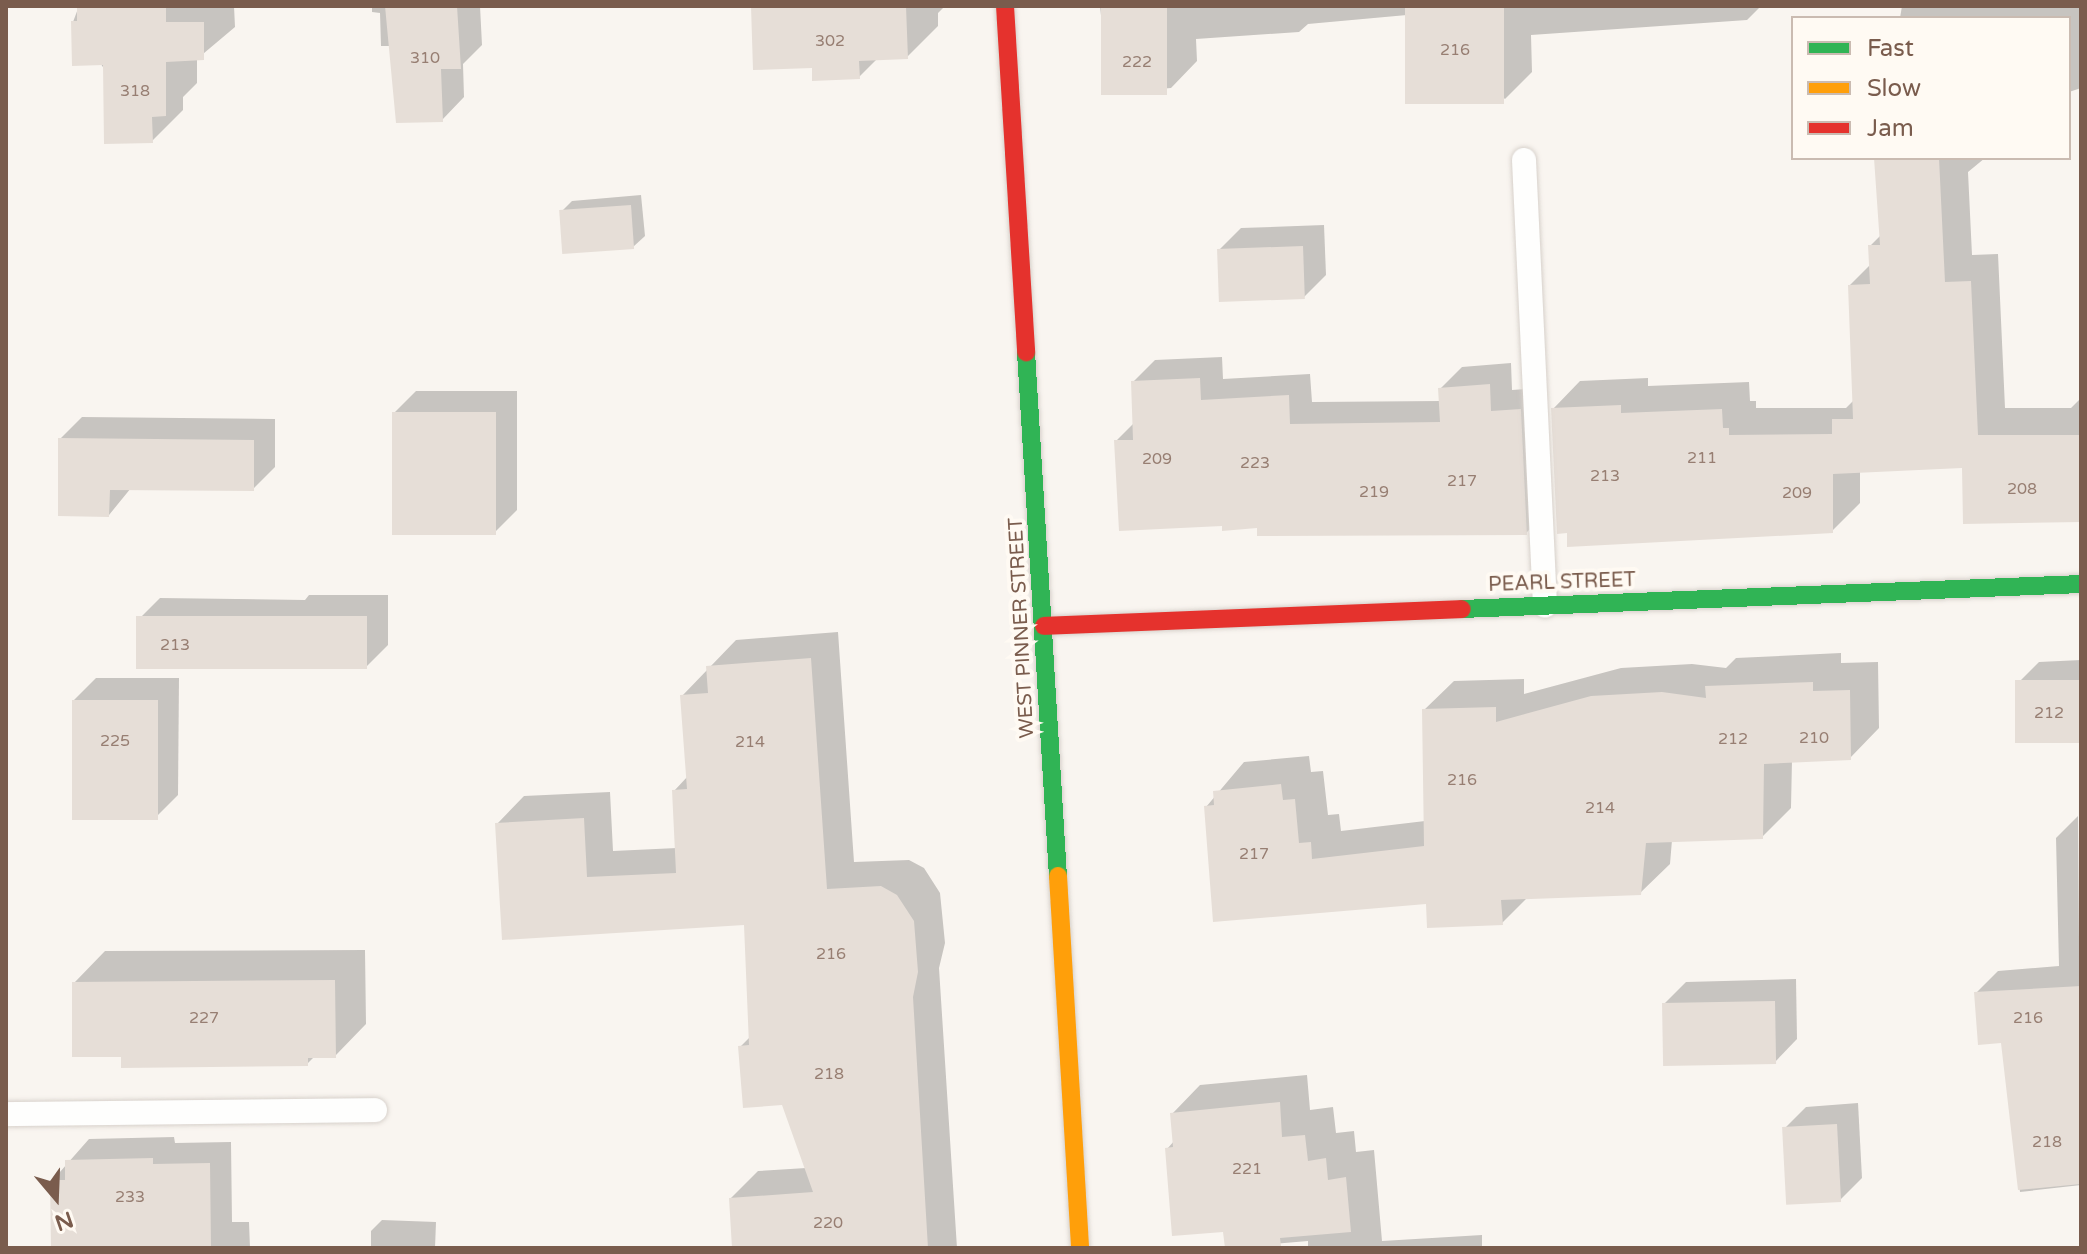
<!DOCTYPE html>
<style>
body{margin:0}
#map{position:relative;width:2087px;height:1254px;overflow:hidden;background:#f9f5f0;font-family:"Varela Round",sans-serif}
div>[style]{position:absolute}
[style*='--x']{left:calc(var(--x)*1px);top:calc(var(--y)*1px);width:calc(var(--w)*1px);rotate:calc(var(--a)*1deg)}
.shadow>*{inset:0;background:#0003}
.building>*{inset:0;background:#e6ded7;transform-origin:0 0}
.roads{filter:drop-shadow(0 0 2px #d7d1cb) drop-shadow(0 0 2px #d7d1cb)}
.lane>*{height:24px;margin:-12px;padding:0 12px;transform-origin:12px;border-radius:12px;background:#fefefd}
.fast>*{height:18px;margin:-9px;padding:0 9px;transform-origin:9px;border-radius:9px;background:#30b455}
.slow>*{height:18px;margin:-9px;padding:0 9px;transform-origin:9px;border-radius:9px;background:#ff9f0a}
.jam>*{height:18px;margin:-9px;padding:0 9px;transform-origin:9px;border-radius:9px;background:#e5322d}
span{translate:-50% -50%;white-space:nowrap;text-align:center;line-height:1.15;-webkit-text-stroke:8px #fffaf3;paint-order:stroke}
.number-label{font-size:16px;color:#977e72}
.number-label span{-webkit-text-stroke-width:0}
.street-label{font-size:20px;color:#7a5c4d}
.frame{position:absolute;inset:0;border:8px solid #7a5c4d;pointer-events:none}
.legend{position:absolute;left:1791px;top:16px;width:280px;height:144px;box-sizing:border-box;background:#fffaf3;border:2px solid #cabbb1;margin:0;padding:10px 14px;list-style:none;font-size:24px;color:#7a5c4d}
.legend li{display:flex;align-items:center;gap:16px;height:40px}
.legend b{width:40px;border:2px solid #cabbb1}
.north{position:absolute;left:16px;top:1158px;width:80px;height:80px;-webkit-text-stroke:6px #fffaf3;paint-order:stroke;rotate:161deg;font-size:22px;font-weight:700;line-height:32px;text-align:center;color:#7a5c4d}
.north::after{content:'';display:block;margin:auto;width:28px;height:36px;background:#7a5c4d;clip-path:polygon(50% 0,100% 100%,50% 72%,0 100%)}
</style>
<div id="map">
<div class="shadow">
<div style="clip-path:polygon(79px 6px,234px 6px,235px 27px,197px 59px,197px 83px,183px 97px,183px 110px,152px 141px,73px 22px)"></div>
<div style="clip-path:polygon(372px 6px,480px 6px,482px 45px,463px 64px,464px 97px,442px 120px,390px 46px,381px 46px,380px 13px,372px 12px)"></div>
<div style="clip-path:polygon(753px 6px,945px 6px,938px 13px,938px 26px,907px 57px,878px 58px,859px 77px,814px 66px)"></div>
<div style="clip-path:polygon(1100px 6px,1761px 6px,1747px 20px,1531px 35px,1532px 72px,1505px 99px,1407px 15px,1308px 24px,1299px 32px,1196px 39px,1197px 61px,1171px 88px,1109px 93px)"></div>
<div style="clip-path:polygon(1902px 6px,2081px 6px,2081px 88px,2069px 92px,2069px 18px,1900px 18px)"></div>
<div style="clip-path:polygon(1876px 158px,1985px 158px,1968px 172px,1972px 255px,1998px 254px,2005px 408px,2071px 408px,2081px 398px,2081px 520px,1964px 466px,1860px 471px,1860px 503px,1832px 531px,1553px 409px,1580px 381px,1648px 378px,1648px 386px,1749px 382px,1750px 401px,1756px 401px,1756px 408px,1846px 408px,1855px 399px,1850px 285px,1871px 264px,1870px 246px,1881px 235px)"></div>
<div style="clip-path:polygon(641px 195px,645px 236px,633px 247px,561px 212px,572px 201px)"></div>
<div style="clip-path:polygon(1324px 225px,1326px 275px,1304px 297px,1219px 250px,1241px 228px)"></div>
<div style="clip-path:polygon(1222px 357px,1223px 379px,1310px 374px,1312px 402px,1441px 401px,1440px 389px,1462px 367px,1511px 363px,1512px 390px,1542px 388px,1548px 511px,1526px 533px,1224px 524px,1116px 441px,1134px 423px,1133px 382px,1155px 360px)"></div>
<div style="clip-path:polygon(416px 391px,517px 391px,517px 510px,495px 532px,394px 413px)"></div>
<div style="clip-path:polygon(82px 417px,275px 419px,275px 467px,253px 489px,131px 488px,109px 515px,60px 439px)"></div>
<div style="clip-path:polygon(309px 595px,388px 595px,388px 645px,366px 667px,138px 620px,160px 598px,305px 600px)"></div>
<div style="clip-path:polygon(838px 632px,854px 862px,909px 860px,924px 868px,940px 893px,945px 943px,939px 968px,957px 1248px,734px 1248px,731px 1198px,758px 1171px,806px 1168px,784px 1102px,740px 1047px,751px 1036px,746px 923px,504px 938px,497px 824px,524px 796px,610px 792px,613px 851px,677px 848px,674px 791px,688px 776px,682px 696px,736px 640px)"></div>
<div style="clip-path:polygon(1841px 653px,1841px 663px,1878px 662px,1879px 728px,1850px 758px,1792px 760px,1791px 808px,1762px 837px,1672px 840px,1670px 864px,1640px 893px,1528px 897px,1502px 923px,1428px 902px,1214px 920px,1206px 807px,1244px 762px,1309px 756px,1311px 772px,1323px 771px,1328px 815px,1339px 814px,1341px 831px,1425px 821px,1424px 710px,1454px 681px,1524px 679px,1524px 694px,1621px 668px,1692px 664px,1726px 668px,1736px 658px)"></div>
<div style="clip-path:polygon(2081px 660px,2081px 740px,2017px 684px,2039px 662px)"></div>
<div style="clip-path:polygon(96px 678px,179px 678px,178px 795px,156px 817px,74px 700px)"></div>
<div style="clip-path:polygon(2078px 816px,2081px 1185px,2020px 1192px,2002px 1041px,1976px 993px,1998px 971px,2059px 966px,2056px 838px)"></div>
<div style="clip-path:polygon(365px 950px,366px 1024px,335px 1056px,315px 1056px,307px 1064px,74px 983px,105px 951px)"></div>
<div style="clip-path:polygon(1796px 979px,1797px 1039px,1775px 1062px,1664px 1004px,1686px 982px)"></div>
<div style="clip-path:polygon(1307px 1075px,1310px 1110px,1333px 1107px,1336px 1133px,1354px 1131px,1356px 1152px,1374px 1150px,1382px 1241px,1482px 1235px,1482px 1248px,1308px 1248px,1308px 1241px,1227px 1248px,1225px 1230px,1167px 1149px,1175px 1140px,1172px 1114px,1200px 1085px)"></div>
<div style="clip-path:polygon(1858px 1103px,1862px 1178px,1840px 1200px,1784px 1129px,1806px 1107px)"></div>
<div style="clip-path:polygon(174px 1137px,175px 1143px,231px 1142px,232px 1222px,249px 1222px,250px 1248px,51px 1248px,52px 1181px,89px 1139px)"></div>
<div style="clip-path:polygon(382px 1220px,436px 1222px,435px 1248px,371px 1248px,371px 1231px)"></div>
</div>
<div class="building">
<div style="clip-path:polygon(77px 6px,166px 6px,166px 22px,204px 22px,204px 60px,166px 62px,166px 116px,152px 117px,153px 143px,104px 144px,103px 65px,72px 66px,71px 21px,77px 21px)"></div>
<div style="clip-path:polygon(385px 6px,457px 6px,461px 69px,441px 69px,443px 122px,396px 123px)"></div>
<div style="clip-path:polygon(751px 6px,906px 6px,908px 59px,859px 61px,860px 79px,812px 81px,812px 68px,753px 70px)"></div>
<div style="left:1101px;top:6px;width:66px;height:89px"></div>
<div style="left:1405px;top:6px;width:99px;height:98px"></div>
<div style="clip-path:polygon(1874px 158px,1939px 158px,1945px 282px,1971px 281px,1978px 435px,2081px 435px,2081px 522px,1963px 524px,1962px 468px,1833px 474px,1833px 454px,1833px 533px,1567px 547px,1567px 533px,1557px 534px,1551px 408px,1621px 405px,1621px 413px,1722px 409px,1723px 428px,1729px 428px,1729px 435px,1832px 434px,1832px 419px,1853px 419px,1848px 285px,1870px 284px,1868px 245px,1880px 245px)"></div>
<div style="left:631px;top:205px;width:44px;height:72px;rotate:86deg"></div>
<div style="left:1303px;top:246px;width:53px;height:86px;rotate:88deg"></div>
<div style="clip-path:polygon(1200px 378px,1201px 400px,1289px 395px,1290px 424px,1440px 422px,1438px 388px,1490px 384px,1491px 411px,1521px 409px,1527px 535px,1257px 536px,1257px 528px,1222px 531px,1222px 526px,1119px 531px,1114px 440px,1133px 440px,1131px 381px)"></div>
<div style="left:392px;top:412px;width:104px;height:123px"></div>
<div style="clip-path:polygon(58px 438px,254px 440px,254px 491px,110px 490px,109px 517px,58px 516px)"></div>
<div style="left:367px;top:616px;width:53px;height:231px;rotate:90deg"></div>
<div style="clip-path:polygon(811px 658px,827px 889px,881px 886px,897px 895px,914px 921px,918px 972px,913px 997px,928px 1248px,732px 1248px,729px 1198px,813px 1192px,782px 1105px,743px 1108px,738px 1046px,749px 1045px,744px 925px,502px 940px,495px 823px,584px 818px,587px 877px,676px 873px,672px 790px,687px 789px,680px 695px,708px 693px,706px 666px)"></div>
<div style="left:2081px;top:680px;width:63px;height:66px;rotate:90deg"></div>
<div style="clip-path:polygon(1813px 682px,1813px 691px,1850px 690px,1851px 760px,1764px 764px,1763px 839px,1646px 843px,1641px 895px,1501px 900px,1503px 925px,1427px 928px,1426px 904px,1213px 922px,1204px 806px,1214px 805px,1213px 791px,1281px 784px,1283px 800px,1295px 799px,1299px 843px,1311px 842px,1312px 859px,1424px 846px,1422px 709px,1496px 707px,1496px 722px,1591px 696px,1662px 692px,1706px 698px,1705px 686px)"></div>
<div style="left:72px;top:700px;width:86px;height:120px"></div>
<div style="clip-path:polygon(335px 980px,336px 1058px,308px 1058px,308px 1066px,121px 1068px,121px 1057px,72px 1057px,72px 982px)"></div>
<div style="clip-path:polygon(2081px 986px,2081px 1184px,2018px 1190px,2001px 1043px,1978px 1045px,1974px 992px)"></div>
<div style="left:1775px;top:1001px;width:63px;height:113px;rotate:89deg"></div>
<div style="clip-path:polygon(1280px 1102px,1282px 1137px,1305px 1135px,1308px 1161px,1326px 1158px,1328px 1180px,1346px 1177px,1351px 1232px,1280px 1238px,1281px 1246px,1251px 1248px,1225px 1248px,1223px 1232px,1172px 1236px,1165px 1148px,1173px 1147px,1170px 1113px)"></div>
<div style="left:1837px;top:1124px;width:78px;height:55px;rotate:87deg"></div>
<div style="clip-path:polygon(153px 1158px,153px 1164px,210px 1163px,211px 1248px,51px 1248px,50px 1180px,65px 1180px,65px 1160px)"></div>
</div>
<div class="roads">
<div class="lane">
<div style="--x:1524;--y:160;--w:446;--a:87.3"></div>
<div style="--x:6;--y:1114;--w:369;--a:-0.6"></div>
</div>
<div class="fast">
<div style="--x:1026;--y:352;--w:525;--a:86.51"></div>
<div style="--x:1462;--y:609;--w:620;--a:-2.31"></div>
</div>
<div class="slow">
<div style="--x:1058;--y:876;--w:373;--a:86.6"></div>
</div>
<div class="jam">
<div style="--x:1005;--y:6;--w:347;--a:86.5"></div>
<div style="--x:1044;--y:626;--w:418;--a:-2.3"></div>
</div>
</div>
<div class="number-label">
<span style="left:830px;top:41px">302</span>
<span style="left:1455px;top:50px">216</span>
<span style="left:425px;top:58px">310</span>
<span style="left:1137px;top:62px">222</span>
<span style="left:135px;top:91px">318</span>
<span style="left:1702px;top:458px">211</span>
<span style="left:1157px;top:459px">209</span>
<span style="left:1255px;top:463px">223</span>
<span style="left:1605px;top:476px">213</span>
<span style="left:1462px;top:481px">217</span>
<span style="left:2022px;top:489px">208</span>
<span style="left:1374px;top:492px">219</span>
<span style="left:1797px;top:493px">209</span>
<span style="left:175px;top:645px">213</span>
<span style="left:2049px;top:713px">212</span>
<span style="left:1814px;top:738px">210</span>
<span style="left:1733px;top:739px">212</span>
<span style="left:115px;top:741px">225</span>
<span style="left:750px;top:742px">214</span>
<span style="left:1462px;top:780px">216</span>
<span style="left:1600px;top:808px">214</span>
<span style="left:1254px;top:854px">217</span>
<span style="left:831px;top:954px">216</span>
<span style="left:204px;top:1018px">227</span>
<span style="left:2028px;top:1018px">216</span>
<span style="left:829px;top:1074px">218</span>
<span style="left:2047px;top:1142px">218</span>
<span style="left:1247px;top:1169px">221</span>
<span style="left:130px;top:1197px">233</span>
<span style="left:828px;top:1223px">220</span>
</div>
<div class="street-label">
<span style="left:1562px;top:583px;rotate:-2deg">PEARL STREET</span>
<span style="left:1022px;top:628px;rotate:-93deg">WEST PINNER STREET</span>
</div>
<div class="frame"></div>
<ul class="legend">
<li><b style="height:10px;background:#30b455"></b>Fast</li>
<li><b style="height:10px;background:#ff9f0a"></b>Slow</li>
<li><b style="height:10px;background:#e5322d"></b>Jam</li>
</ul>
<div class="north">N</div>
</div>
